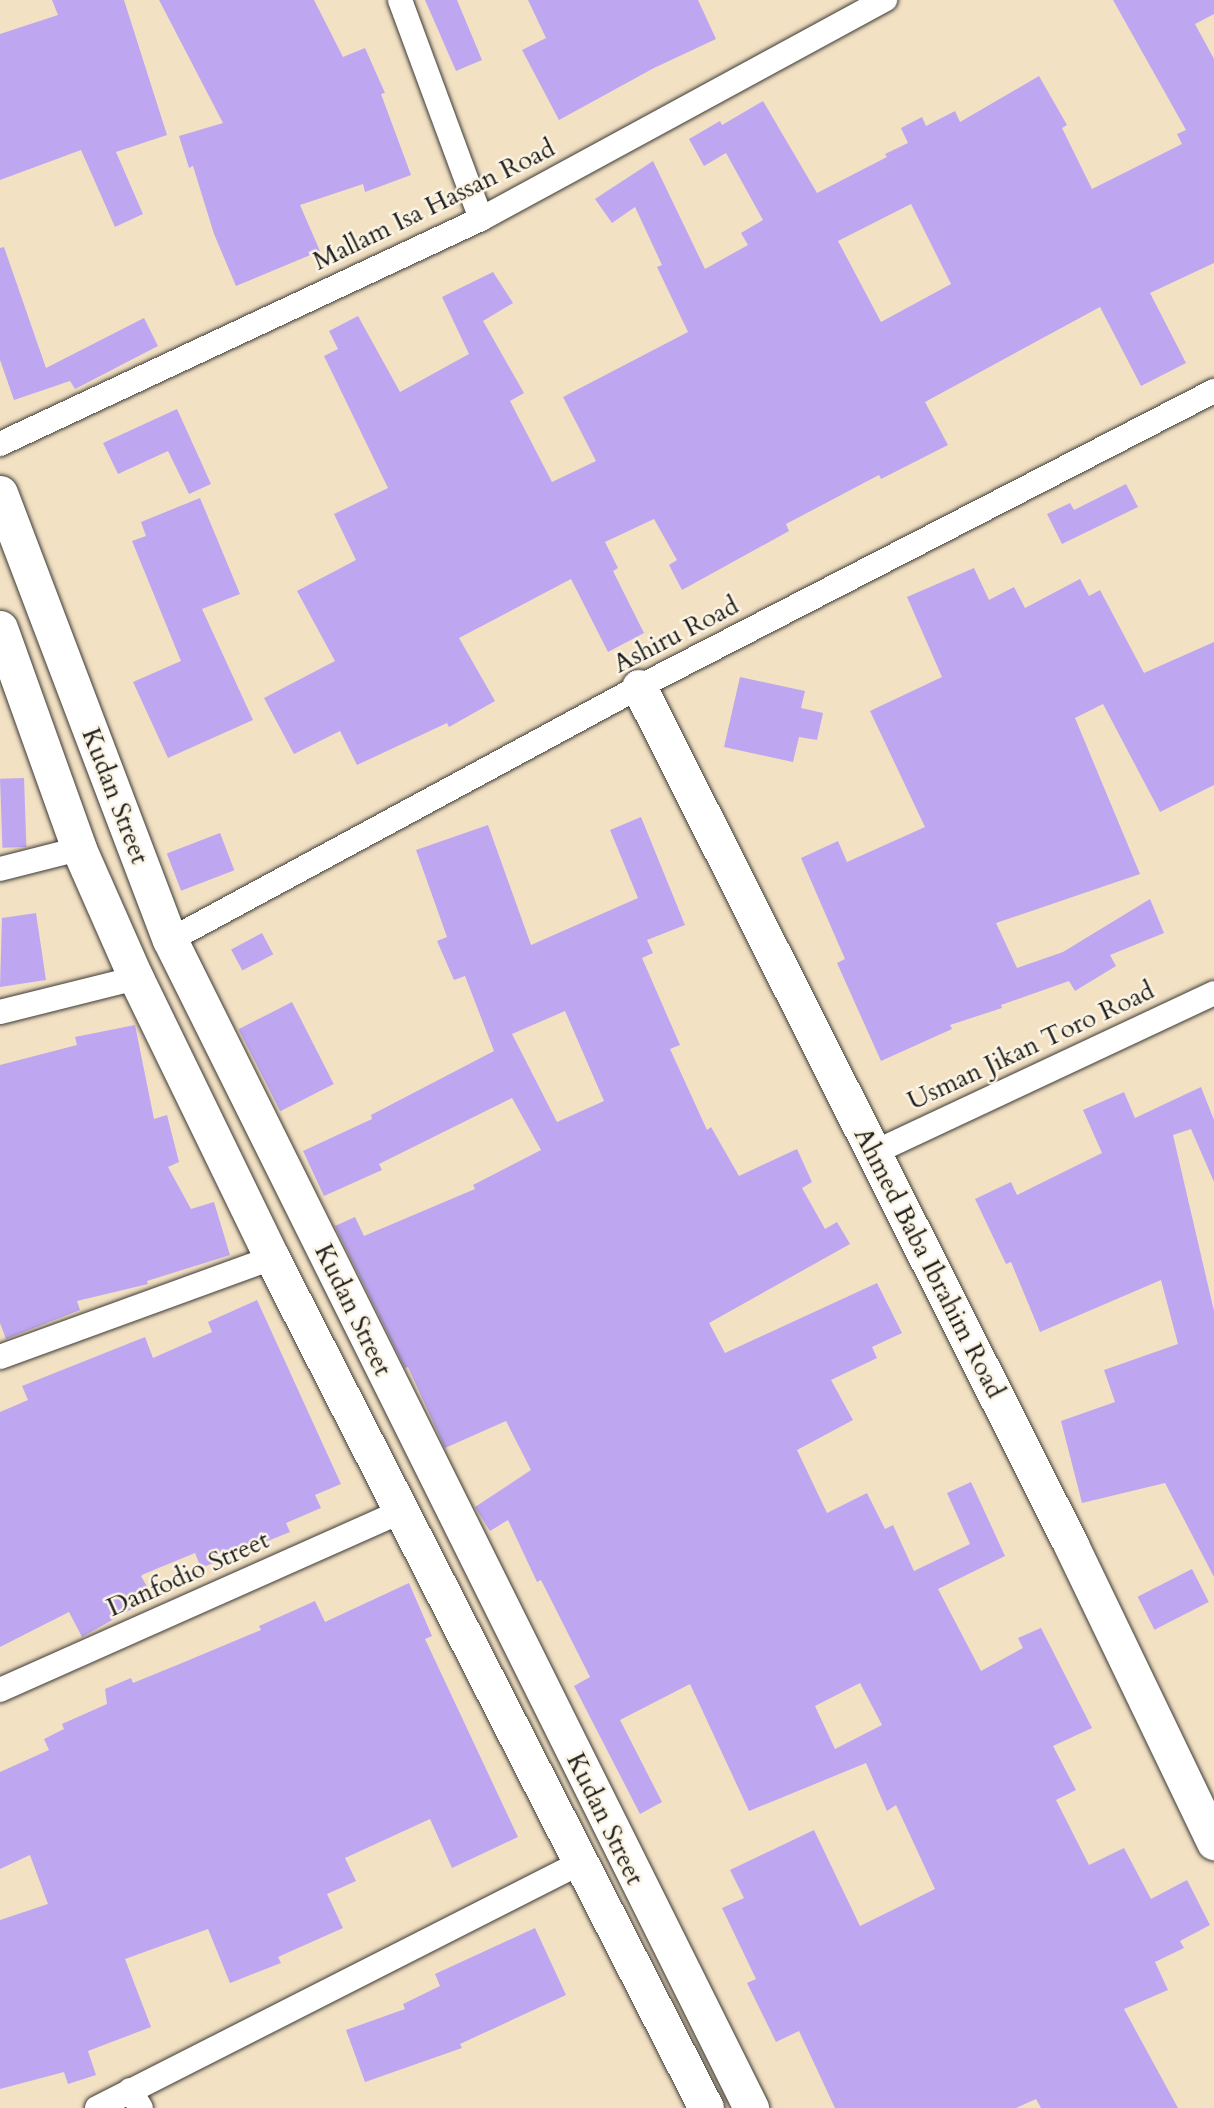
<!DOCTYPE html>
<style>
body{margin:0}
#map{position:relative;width:1214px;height:2108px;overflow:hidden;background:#f3e1c4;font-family:Cardo,serif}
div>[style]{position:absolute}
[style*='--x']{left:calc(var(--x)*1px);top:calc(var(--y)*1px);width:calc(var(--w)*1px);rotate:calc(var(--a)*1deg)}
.building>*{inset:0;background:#bea7f0;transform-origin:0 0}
.roads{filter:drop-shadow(0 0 2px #3c3a35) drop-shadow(0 0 2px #3c3a35)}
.street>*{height:24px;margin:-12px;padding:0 12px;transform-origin:12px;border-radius:12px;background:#fff}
.secondary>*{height:35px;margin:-17.5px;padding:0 17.5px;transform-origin:17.5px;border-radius:17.5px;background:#fff}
span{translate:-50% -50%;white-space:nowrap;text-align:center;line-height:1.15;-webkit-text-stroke:5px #fcf5e5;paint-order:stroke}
.street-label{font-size:26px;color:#1c1c1c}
</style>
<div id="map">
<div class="building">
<div style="clip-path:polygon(52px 0,124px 0,167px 135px,116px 152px,143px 214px,115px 227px,81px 150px,0 180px,0 34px,58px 15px)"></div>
<div style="clip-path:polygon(159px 0,314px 0,343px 57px,365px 48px,385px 93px,381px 94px,411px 175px,365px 192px,363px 184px,300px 205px,320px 251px,236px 286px,214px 234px,193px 166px,189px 168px,179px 136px,223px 123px)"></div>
<div style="clip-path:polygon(425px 0,457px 0,482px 60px,456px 71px)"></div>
<div style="clip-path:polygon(528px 0,698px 0,716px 39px,654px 68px,559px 120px,522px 50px,546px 38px)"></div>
<div style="clip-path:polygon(evenodd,1113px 0,1214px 0,1214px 14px,1195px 24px,1214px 59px,1214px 263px,1150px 293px,1186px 363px,1141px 386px,1100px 307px,925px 402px,948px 445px,881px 479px,879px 475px,786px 524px,789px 531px,682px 590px,669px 565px,677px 560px,654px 519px,605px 542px,618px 568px,613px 571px,644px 633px,608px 652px,571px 579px,459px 638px,495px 701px,449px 727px,447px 723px,357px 765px,340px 731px,294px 754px,264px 698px,335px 661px,297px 591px,356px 560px,334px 514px,388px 488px,324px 356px,338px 349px,329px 331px,358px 316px,400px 392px,469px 354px,442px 297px,493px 272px,513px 303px,483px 321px,524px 393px,510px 401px,552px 482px,596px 461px,563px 397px,688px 332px,657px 267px,662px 265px,635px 207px,612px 223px,595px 199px,653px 161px,705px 269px,748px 245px,741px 233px,763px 220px,726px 153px,704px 166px,689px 139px,720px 121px,722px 125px,763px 101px,817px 193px,887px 157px,885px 154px,908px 143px,901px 128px,922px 117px,926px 126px,955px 111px,960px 122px,1039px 76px,1067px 125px,1062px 128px,1092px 189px,1182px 144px,1177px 134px,1186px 130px,1113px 0,911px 204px,951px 284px,881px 322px,838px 241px,911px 204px)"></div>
<div style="clip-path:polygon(4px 247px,46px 368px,144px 318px,158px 346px,75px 389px,70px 381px,14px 400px,0 360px,0 248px)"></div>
<div style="clip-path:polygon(177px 409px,211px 484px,189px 494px,168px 451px,118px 474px,103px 443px)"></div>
<div style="clip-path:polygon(1126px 484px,1138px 507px,1062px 544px,1047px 514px,1070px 503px,1074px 510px)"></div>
<div style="clip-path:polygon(200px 498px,240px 594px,202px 609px,253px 720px,168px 758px,133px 682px,181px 661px,132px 541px,146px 536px,141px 522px)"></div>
<div style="clip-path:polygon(974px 568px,989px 600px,1014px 587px,1025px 608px,1080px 579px,1089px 596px,1100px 590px,1144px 673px,1214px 642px,1214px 785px,1160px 812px,1103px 704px,1075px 718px,1140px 874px,996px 923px,1017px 968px,1063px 952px,1150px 899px,1164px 933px,1110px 955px,1116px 966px,1075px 991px,1069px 981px,1001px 1005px,1002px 1008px,950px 1025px,952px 1029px,881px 1061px,837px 963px,845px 959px,801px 858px,838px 841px,847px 862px,925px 827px,870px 711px,942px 677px,907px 597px)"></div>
<div style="clip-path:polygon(740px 677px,805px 691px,801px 708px,823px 713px,817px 740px,799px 737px,793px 762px,724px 747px)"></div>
<div style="left:24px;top:778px;width:69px;height:24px;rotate:88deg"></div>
<div style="clip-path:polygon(evenodd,641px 817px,685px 925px,647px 940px,653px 953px,642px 958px,680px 1045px,670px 1049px,707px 1130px,711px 1127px,739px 1176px,797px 1149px,812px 1182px,802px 1188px,825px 1229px,837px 1222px,850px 1244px,709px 1323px,725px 1353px,877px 1283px,902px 1333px,872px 1347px,877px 1358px,831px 1380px,853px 1420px,797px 1450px,827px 1513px,867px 1493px,885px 1529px,893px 1525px,914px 1571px,970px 1544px,947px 1493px,971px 1482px,1005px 1556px,938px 1589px,981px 1671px,1023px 1648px,1018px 1638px,1041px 1628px,1092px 1728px,1053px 1746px,1076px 1790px,1056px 1800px,1089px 1865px,1124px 1848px,1151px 1899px,1187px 1880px,1210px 1925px,1180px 1941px,1184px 1948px,1155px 1962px,1168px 1990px,1124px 2009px,1178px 2108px,1041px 2108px,1036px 2099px,1016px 2108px,835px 2108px,799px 2031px,776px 2042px,747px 1983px,756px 1979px,722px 1908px,744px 1898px,730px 1870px,814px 1830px,860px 1926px,935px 1889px,896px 1805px,887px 1811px,866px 1763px,749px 1811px,690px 1684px,620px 1720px,662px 1802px,640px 1814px,574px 1686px,590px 1677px,541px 1580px,537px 1582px,508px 1520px,490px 1531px,475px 1507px,531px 1470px,506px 1421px,445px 1448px,408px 1367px,405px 1368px,335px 1226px,355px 1217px,364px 1236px,475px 1189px,473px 1185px,541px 1150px,512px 1098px,379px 1164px,382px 1170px,324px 1196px,303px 1151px,372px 1119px,371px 1115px,494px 1051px,465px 976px,454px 980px,437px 941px,447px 937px,416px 850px,488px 825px,531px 945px,638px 898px,610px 830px,641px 817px,565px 1011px,604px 1101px,557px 1122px,512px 1034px,565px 1011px,641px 817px,860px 1683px,882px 1725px,835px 1749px,815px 1706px,860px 1683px)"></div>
<div style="left:220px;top:833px;width:40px;height:57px;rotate:69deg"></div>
<div style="clip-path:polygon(36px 913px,46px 980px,0 987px,2px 918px)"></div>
<div style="left:262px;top:933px;width:24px;height:35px;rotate:62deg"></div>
<div style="left:292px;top:1002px;width:92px;height:60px;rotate:63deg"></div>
<div style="clip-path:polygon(135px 1025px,154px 1119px,167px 1115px,179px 1162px,168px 1167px,191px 1209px,214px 1202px,230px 1255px,147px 1281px,148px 1284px,77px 1301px,80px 1310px,6px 1339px,0 1323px,0 1065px,77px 1045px,75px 1037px)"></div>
<div style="clip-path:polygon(1201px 1087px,1214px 1120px,1214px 1182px,1191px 1129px,1173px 1135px,1214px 1311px,1214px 1577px,1165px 1483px,1082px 1503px,1061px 1421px,1115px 1402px,1104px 1370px,1178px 1344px,1161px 1280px,1040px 1332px,1011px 1262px,1006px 1264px,975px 1199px,1011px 1182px,1017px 1195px,1102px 1153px,1083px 1110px,1124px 1092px,1135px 1118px)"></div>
<div style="clip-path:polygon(257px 1300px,341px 1484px,315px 1495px,321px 1508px,286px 1523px,290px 1532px,201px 1568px,195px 1553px,144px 1574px,141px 1576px,153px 1597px,82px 1637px,69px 1612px,0 1647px,0 1412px,28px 1400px,22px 1386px,145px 1337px,153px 1358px,212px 1332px,208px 1322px)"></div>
<div style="left:1192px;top:1569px;width:37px;height:61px;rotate:63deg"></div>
<div style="clip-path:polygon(409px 1583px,432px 1636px,425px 1639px,518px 1837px,452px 1868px,430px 1819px,345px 1858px,356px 1881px,327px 1894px,343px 1928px,278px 1957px,281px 1963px,230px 1983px,208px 1929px,125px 1959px,151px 2027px,88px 2051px,96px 2075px,68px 2084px,64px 2072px,0 2089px,0 1920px,48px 1904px,30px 1855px,0 1869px,0 1772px,49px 1750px,44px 1739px,64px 1729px,62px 1724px,107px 1704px,105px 1689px,131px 1678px,133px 1683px,182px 1663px,261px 1630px,259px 1626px,315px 1601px,325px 1622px)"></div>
<div style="clip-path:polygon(535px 1928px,566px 1995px,460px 2044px,462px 2048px,365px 2082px,346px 2030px,405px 2009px,403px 2004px,440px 1986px,435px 1974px)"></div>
</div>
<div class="roads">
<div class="street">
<div style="--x:400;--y:0;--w:233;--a:69.7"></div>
<div style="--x:0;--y:444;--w:531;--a:-25.07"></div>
<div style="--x:481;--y:219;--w:460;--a:-28.5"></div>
<div style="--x:0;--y:869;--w:81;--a:-14.2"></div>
<div style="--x:170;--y:940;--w:533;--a:-28.34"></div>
<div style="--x:639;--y:687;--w:647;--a:-27.24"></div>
<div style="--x:0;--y:1012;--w:140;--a:-14"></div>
<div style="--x:873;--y:1153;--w:377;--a:-25.1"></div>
<div style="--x:0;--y:1357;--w:289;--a:-20"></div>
<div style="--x:0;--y:1690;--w:438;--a:-24"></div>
<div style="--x:130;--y:2090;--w:21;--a:59"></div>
<div style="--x:97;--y:2108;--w:542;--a:-26.9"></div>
</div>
<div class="secondary">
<div style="--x:0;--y:493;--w:478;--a:69.2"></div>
<div style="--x:170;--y:940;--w:1305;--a:63.55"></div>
<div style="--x:0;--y:628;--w:235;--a:70.3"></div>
<div style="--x:79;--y:849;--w:141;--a:66.2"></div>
<div style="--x:136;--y:978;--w:311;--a:64.1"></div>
<div style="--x:272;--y:1258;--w:954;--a:62.95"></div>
<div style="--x:639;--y:687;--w:961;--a:63.27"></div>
<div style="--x:1071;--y:1545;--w:330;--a:64.3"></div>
</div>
</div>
<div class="street-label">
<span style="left:434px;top:205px;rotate:-26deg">Mallam Isa Hassan Road</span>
<span style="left:676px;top:635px;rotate:-27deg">Ashiru Road</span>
<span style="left:115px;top:796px;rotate:69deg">Kudan Street</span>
<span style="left:1031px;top:1046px;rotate:-25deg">Usman Jikan Toro Road</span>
<span style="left:929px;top:1263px;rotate:63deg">Ahmed Baba Ibrahim Road</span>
<span style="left:353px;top:1310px;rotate:64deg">Kudan Street</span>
<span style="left:188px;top:1574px;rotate:-24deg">Danfodio Street</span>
<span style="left:605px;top:1819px;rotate:64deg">Kudan Street</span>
</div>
</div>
